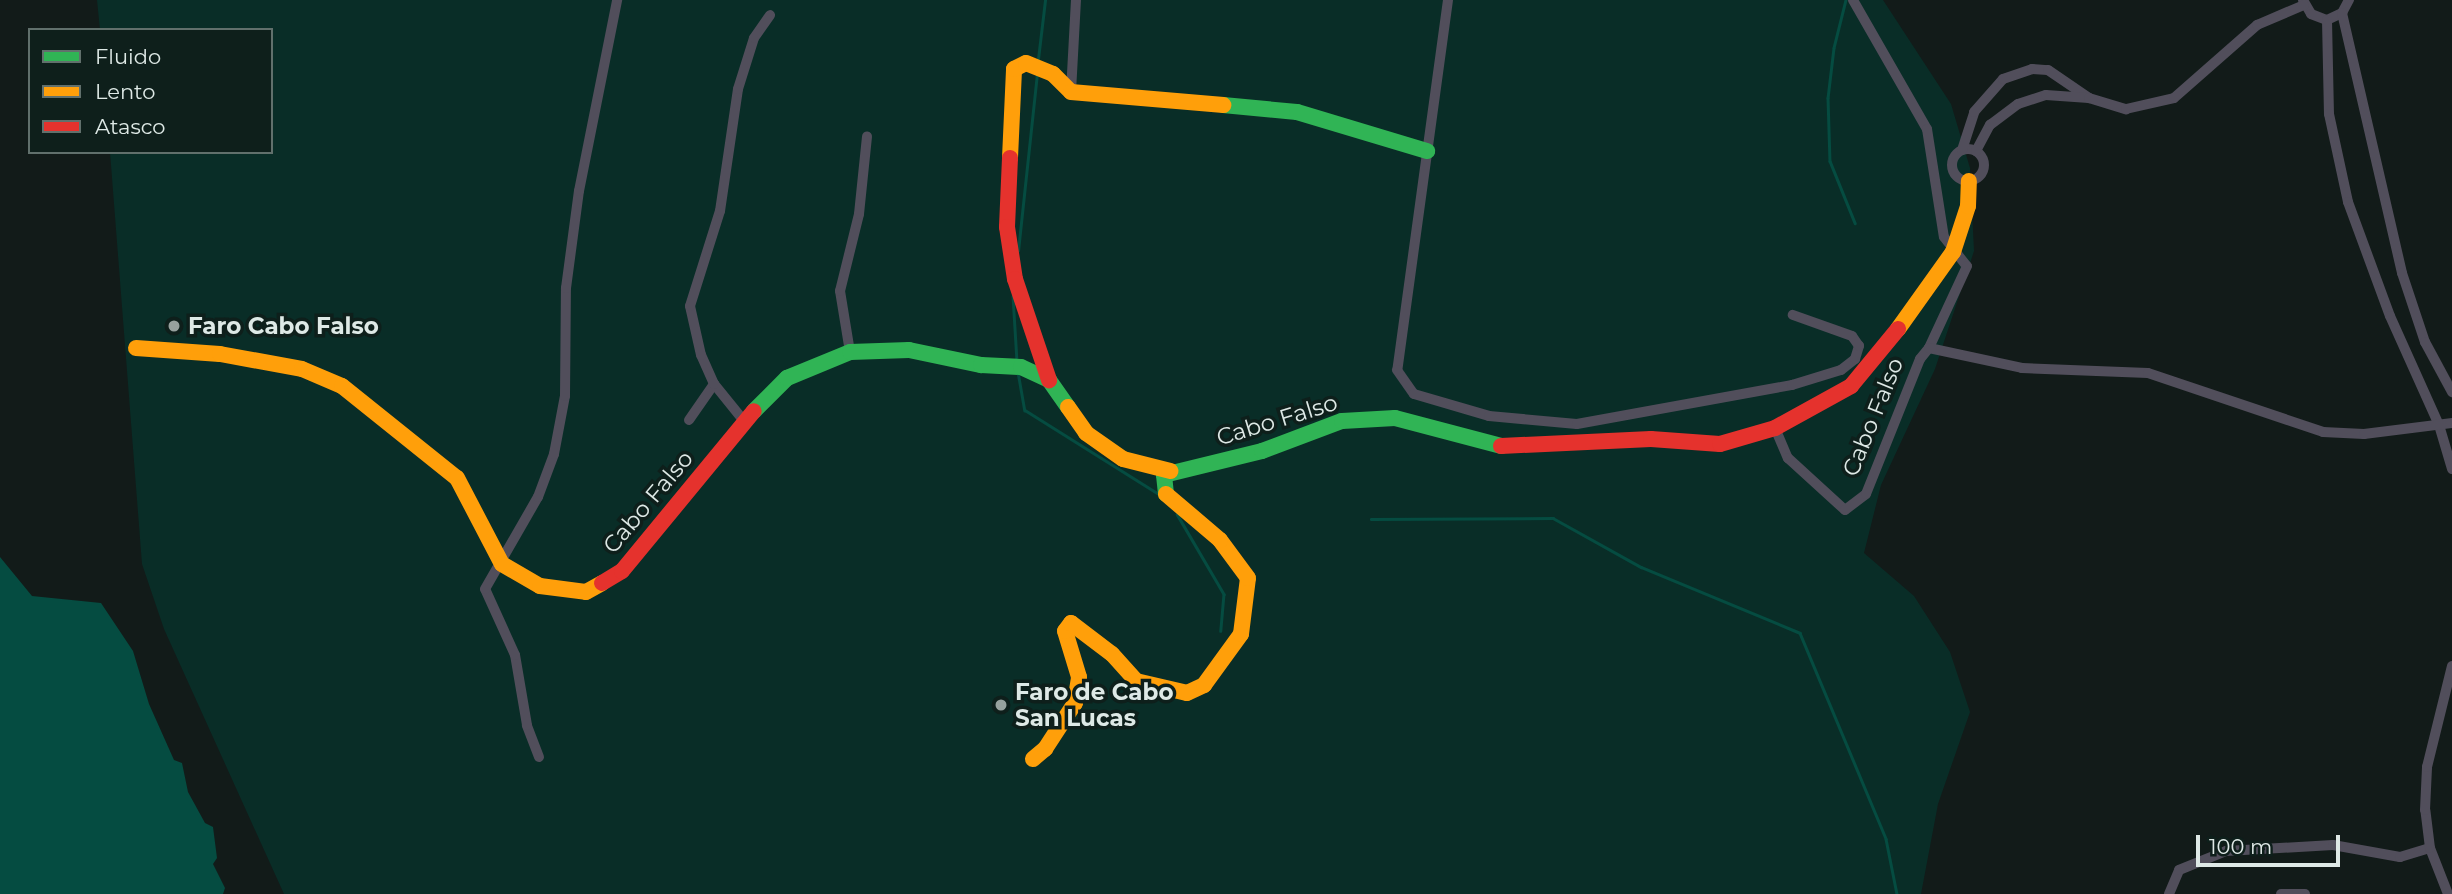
<!DOCTYPE html>
<style>
body{margin:0}
#map{position:relative;width:2452px;height:894px;overflow:hidden;background:#121b19;font-family:Montserrat,sans-serif}
div>[style]{position:absolute}
[style*='--x']{left:calc(var(--x)*1px);top:calc(var(--y)*1px);width:calc(var(--w)*1px);rotate:calc(var(--a)*1deg)}
.green>*{inset:0;background:#092d27}
.water>*{inset:0;background:#054c41}
.stream>*{height:2.5px;margin:-1.25px;padding:0 1.25px;transform-origin:1.25px;border-radius:1.25px;background:#054c41}
.street>*{height:10px;margin:-5px;padding:0 5px;transform-origin:5px;border-radius:5px;background:#514e5b}
.street>.ring{margin:-5px;padding:0;box-sizing:content-box;background:none;border:10px solid #514e5b;border-radius:50%}
.fast>*{height:16px;margin:-8px;padding:0 8px;transform-origin:8px;border-radius:8px;background:#30b455}
.slow>*{height:16px;margin:-8px;padding:0 8px;transform-origin:8px;border-radius:8px;background:#ff9f0a}
.jam>*{height:16px;margin:-8px;padding:0 8px;transform-origin:8px;border-radius:8px;background:#e5322d}
.dots>*{width:19px;height:19px;translate:-50% -50%;box-sizing:border-box;border:4px solid #0e1f1b;border-radius:50%}
span{translate:-50% -50%;white-space:nowrap;text-align:center;line-height:1.15;-webkit-text-stroke:7px #0e1f1b;paint-order:stroke}
.poi-label{font-size:23px;color:#dee9e6;font-weight:700}
.left{translate:0 -50%;text-align:left}
.street-label{font-size:23px;color:#dee9e6}
.legend{position:absolute;left:28px;top:28px;width:245px;height:126px;box-sizing:border-box;background:#0e1f1b;border:2px solid #61706c;margin:0;padding:9px 12px;list-style:none;font-size:21px;color:#dee9e6}
.legend li{display:flex;align-items:center;gap:14px;height:35px}
.legend b{width:35px;border:2px solid #61706c}
.scale{position:absolute;left:2196px;top:835px;width:144px;height:32px;box-sizing:border-box;border:4px solid #dee9e6;border-top:0;padding-left:9px;font-size:21px;line-height:24px;white-space:nowrap;color:#dee9e6;-webkit-text-stroke:5px #0e1f1b;paint-order:stroke}
</style>
<div id="map">
<div class="green">
<div style="clip-path:polygon(97px 0,1883px 0,1951px 104px,1970px 168px,1974px 251px,1935px 369px,1881px 485px,1864px 553px,1914px 596px,1950px 652px,1970px 712px,1938px 804px,1921px 894px,284px 894px,164px 629px,142px 564px,110px 152px,271px 152px,271px 30px,100px 30px)"></div>
</div>
<div class="water">
<div style="clip-path:polygon(0 557px,32px 596px,101px 603px,133px 651px,149px 704px,174px 760px,182px 763px,188px 792px,205px 823px,213px 827px,217px 858px,213px 864px,225px 888px,223px 894px,0 894px)"></div>
</div>
<div class="stream">
<div style="--x:1846;--y:0;--w:49;--a:104"></div>
<div style="--x:1834;--y:48;--w:50;--a:96.8"></div>
<div style="--x:1828;--y:98;--w:63;--a:88.2"></div>
<div style="--x:1830;--y:161;--w:67;--a:68"></div>
<div style="--x:1038;--y:59;--w:59;--a:-83.2"></div>
<div style="--x:1018;--y:251;--w:179;--a:-83.9"></div>
<div style="--x:1013;--y:296;--w:66;--a:86.5"></div>
<div style="--x:1018;--y:372;--w:39;--a:80"></div>
<div style="--x:1025;--y:410;--w:158;--a:32.1"></div>
<div style="--x:1177;--y:514;--w:93;--a:59.6"></div>
<div style="--x:1224;--y:594;--w:37;--a:95"></div>
<div style="--x:1371;--y:519;--w:182;--a:-0.3"></div>
<div style="--x:1553;--y:518;--w:101;--a:29.1"></div>
<div style="--x:1641;--y:567;--w:172;--a:22.5"></div>
<div style="--x:1800;--y:633;--w:223;--a:67.3"></div>
<div style="--x:1886;--y:839;--w:56;--a:78.7"></div>
</div>
<div class="street">
<div style="--x:1448;--y:0;--w:373;--a:97.8"></div>
<div style="--x:1397;--y:370;--w:29;--a:55"></div>
<div style="--x:1414;--y:394;--w:78;--a:16.3"></div>
<div style="--x:1489;--y:416;--w:88;--a:5.2"></div>
<div style="--x:1577;--y:424;--w:219;--a:-10.3"></div>
<div style="--x:1792;--y:385;--w:51;--a:-17"></div>
<div style="--x:1841;--y:370;--w:18;--a:-38"></div>
<div style="--x:1855;--y:359;--w:14;--a:-73"></div>
<div style="--x:1859;--y:346;--w:12;--a:-125"></div>
<div style="--x:1852;--y:336;--w:63;--a:-160.4"></div>
<div style="--x:1853;--y:0;--w:149;--a:60.2"></div>
<div style="--x:1927;--y:129;--w:109;--a:81.1"></div>
<div style="--x:1944;--y:237;--w:37;--a:52"></div>
<div style="--x:1967;--y:266;--w:90;--a:114.9"></div>
<div style="--x:2303;--y:0;--w:16;--a:60"></div>
<div style="--x:2311;--y:14;--w:17;--a:21"></div>
<div style="--x:2327;--y:20;--w:17;--a:-25"></div>
<div style="--x:2342;--y:13;--w:15;--a:-62"></div>
<div style="--x:2342;--y:13;--w:267;--a:77"></div>
<div style="--x:2402;--y:273;--w:73;--a:71.6"></div>
<div style="--x:2425;--y:342;--w:57;--a:61.6"></div>
<div style="--x:2327;--y:20;--w:94;--a:88.8"></div>
<div style="--x:2329;--y:114;--w:90;--a:77.8"></div>
<div style="--x:2348;--y:202;--w:121;--a:69.8"></div>
<div style="--x:2390;--y:316;--w:120;--a:65.8"></div>
<div style="--x:2439;--y:425;--w:46;--a:73.5"></div>
<div style="--x:1071;--y:92;--w:92;--a:-86.9"></div>
<div class="ring" style="left:1952px;top:149px;width:22px;height:22px"></div>
<div style="--x:1962;--y:150;--w:40;--a:-72"></div>
<div style="--x:1974;--y:112;--w:44;--a:-48.7"></div>
<div style="--x:2003;--y:79;--w:31;--a:-19"></div>
<div style="--x:2032;--y:69;--w:16;--a:4"></div>
<div style="--x:2048;--y:70;--w:50;--a:34.3"></div>
<div style="--x:1976;--y:151;--w:30;--a:-62"></div>
<div style="--x:1990;--y:125;--w:35;--a:-37"></div>
<div style="--x:2018;--y:104;--w:29;--a:-18"></div>
<div style="--x:2046;--y:95;--w:43;--a:4"></div>
<div style="--x:2089;--y:98;--w:39;--a:17"></div>
<div style="--x:2126;--y:109;--w:49;--a:-12.9"></div>
<div style="--x:2174;--y:98;--w:111;--a:-41.3"></div>
<div style="--x:2257;--y:25;--w:51;--a:-23.1"></div>
<div style="--x:850;--y:352;--w:62;--a:-99.3"></div>
<div style="--x:840;--y:291;--w:79;--a:-76.1"></div>
<div style="--x:859;--y:214;--w:78;--a:-84.1"></div>
<div style="--x:689;--y:420;--w:44;--a:-55.2"></div>
<div style="--x:744;--y:421;--w:48;--a:-129"></div>
<div style="--x:714;--y:384;--w:32;--a:-114"></div>
<div style="--x:701;--y:355;--w:50;--a:-102.7"></div>
<div style="--x:690;--y:306;--w:100;--a:-72.5"></div>
<div style="--x:720;--y:211;--w:123;--a:-81.6"></div>
<div style="--x:738;--y:89;--w:53;--a:-72.6"></div>
<div style="--x:754;--y:38;--w:28;--a:-55"></div>
<div style="--x:1775;--y:428;--w:33;--a:67"></div>
<div style="--x:1788;--y:458;--w:77;--a:42.4"></div>
<div style="--x:1845;--y:510;--w:26;--a:-37"></div>
<div style="--x:1866;--y:494;--w:145;--a:-68.2"></div>
<div style="--x:1920;--y:359;--w:14;--a:-51"></div>
<div style="--x:1929;--y:348;--w:95;--a:12.1"></div>
<div style="--x:2022;--y:368;--w:126;--a:2.3"></div>
<div style="--x:2148;--y:373;--w:185;--a:18.6"></div>
<div style="--x:2323;--y:432;--w:41;--a:2.8"></div>
<div style="--x:2364;--y:434;--w:89;--a:-7.1"></div>
<div style="--x:539;--y:757;--w:34;--a:-111"></div>
<div style="--x:527;--y:725;--w:71;--a:-99.7"></div>
<div style="--x:515;--y:655;--w:72;--a:-114.4"></div>
<div style="--x:485;--y:589;--w:106;--a:-60.1"></div>
<div style="--x:538;--y:497;--w:46;--a:-69.6"></div>
<div style="--x:554;--y:454;--w:59;--a:-79.3"></div>
<div style="--x:565;--y:396;--w:108;--a:-89.5"></div>
<div style="--x:566;--y:288;--w:98;--a:-82.4"></div>
<div style="--x:579;--y:191;--w:195;--a:-78.7"></div>
<div style="--x:2169;--y:894;--w:26;--a:-67"></div>
<div style="--x:2179;--y:870;--w:51;--a:-22"></div>
<div style="--x:2226;--y:851;--w:107;--a:-3.2"></div>
<div style="--x:2333;--y:845;--w:68;--a:10.2"></div>
<div style="--x:2400;--y:857;--w:31;--a:-17"></div>
<div style="--x:2281;--y:894;--w:24;--a:0"></div>
<div style="--x:2448;--y:894;--w:49;--a:-111.4"></div>
<div style="--x:2430;--y:848;--w:38;--a:-97"></div>
<div style="--x:2425;--y:810;--w:43;--a:-87.3"></div>
<div style="--x:2427;--y:767;--w:104;--a:-76.1"></div>
</div>
<div class="fast">
<div style="--x:1223;--y:105;--w:74;--a:5.4"></div>
<div style="--x:1297;--y:112;--w:136;--a:16.7"></div>
<div style="--x:754;--y:411;--w:47;--a:-45"></div>
<div style="--x:787;--y:378;--w:68;--a:-22.4"></div>
<div style="--x:850;--y:352;--w:59;--a:-1.9"></div>
<div style="--x:909;--y:350;--w:74;--a:11.8"></div>
<div style="--x:981;--y:365;--w:40;--a:2.9"></div>
<div style="--x:1021;--y:367;--w:31;--a:25"></div>
<div style="--x:1049;--y:380;--w:33;--a:55"></div>
<div style="--x:1166;--y:494;--w:19;--a:-96"></div>
<div style="--x:1164;--y:475;--w:101;--a:-13.8"></div>
<div style="--x:1262;--y:451;--w:85;--a:-20.6"></div>
<div style="--x:1342;--y:421;--w:53;--a:-3.2"></div>
<div style="--x:1395;--y:418;--w:110;--a:14.8"></div>
</div>
<div class="slow">
<div style="--x:1010;--y:158;--w:89;--a:-87.4"></div>
<div style="--x:1014;--y:69;--w:13;--a:-27"></div>
<div style="--x:1026;--y:63;--w:29;--a:22"></div>
<div style="--x:1053;--y:74;--w:25;--a:45"></div>
<div style="--x:1071;--y:92;--w:153;--a:4.9"></div>
<div style="--x:1898;--y:329;--w:95;--a:-54.5"></div>
<div style="--x:1953;--y:252;--w:48;--a:-71.9"></div>
<div style="--x:1968;--y:206;--w:25;--a:-88"></div>
<div style="--x:136;--y:348;--w:84;--a:4.1"></div>
<div style="--x:220;--y:354;--w:83;--a:10.4"></div>
<div style="--x:302;--y:369;--w:43;--a:23"></div>
<div style="--x:342;--y:386;--w:147;--a:38.7"></div>
<div style="--x:457;--y:478;--w:97;--a:62.4"></div>
<div style="--x:502;--y:564;--w:44;--a:30.1"></div>
<div style="--x:540;--y:586;--w:46;--a:7.4"></div>
<div style="--x:586;--y:592;--w:18;--a:-29"></div>
<div style="--x:1068;--y:407;--w:32;--a:55"></div>
<div style="--x:1086;--y:433;--w:45;--a:35.1"></div>
<div style="--x:1123;--y:459;--w:49;--a:14.3"></div>
<div style="--x:1033;--y:759;--w:16;--a:-40"></div>
<div style="--x:1045;--y:749;--w:55;--a:-56.9"></div>
<div style="--x:1075;--y:703;--w:26;--a:-81"></div>
<div style="--x:1079;--y:677;--w:48;--a:-106.9"></div>
<div style="--x:1065;--y:631;--w:10;--a:-53"></div>
<div style="--x:1071;--y:623;--w:51;--a:37.1"></div>
<div style="--x:1112;--y:654;--w:36;--a:48"></div>
<div style="--x:1136;--y:681;--w:52;--a:13.2"></div>
<div style="--x:1187;--y:693;--w:19;--a:-25"></div>
<div style="--x:1204;--y:685;--w:63;--a:-54"></div>
<div style="--x:1241;--y:634;--w:56;--a:-82.9"></div>
<div style="--x:1248;--y:578;--w:47;--a:-126.4"></div>
<div style="--x:1220;--y:540;--w:71;--a:-139.6"></div>
</div>
<div class="jam">
<div style="--x:1010;--y:158;--w:69;--a:92.5"></div>
<div style="--x:1007;--y:227;--w:53;--a:81.3"></div>
<div style="--x:1015;--y:279;--w:107;--a:71.4"></div>
<div style="--x:1501;--y:446;--w:150;--a:-2.7"></div>
<div style="--x:1651;--y:439;--w:69;--a:4.1"></div>
<div style="--x:1720;--y:444;--w:57;--a:-16.2"></div>
<div style="--x:1775;--y:428;--w:87;--a:-28.9"></div>
<div style="--x:1851;--y:386;--w:74;--a:-50.5"></div>
<div style="--x:602;--y:583;--w:23;--a:-31"></div>
<div style="--x:622;--y:571;--w:207;--a:-50.5"></div>
</div>
<div class="dots">
<div style="left:174px;top:326px;background:#97a19e"></div>
<div style="left:1001px;top:705px;background:#97a19e"></div>
</div>
<div class="poi-label">
<span class="left" style="left:188px;top:326px">Faro Cabo Falso</span>
<span class="left" style="left:1015px;top:705px">Faro de Cabo<br>San Lucas</span>
</div>
<div class="street-label">
<span style="left:1873px;top:417px;rotate:-68deg">Cabo Falso</span>
<span style="left:1277px;top:420px;rotate:-17deg">Cabo Falso</span>
<span style="left:648px;top:502px;rotate:-50deg">Cabo Falso</span>
</div>
<ul class="legend">
<li><b style="height:9px;background:#30b455"></b>Fluido</li>
<li><b style="height:9px;background:#ff9f0a"></b>Lento</li>
<li><b style="height:9px;background:#e5322d"></b>Atasco</li>
</ul>
<div class="scale">100 m</div>
</div>
